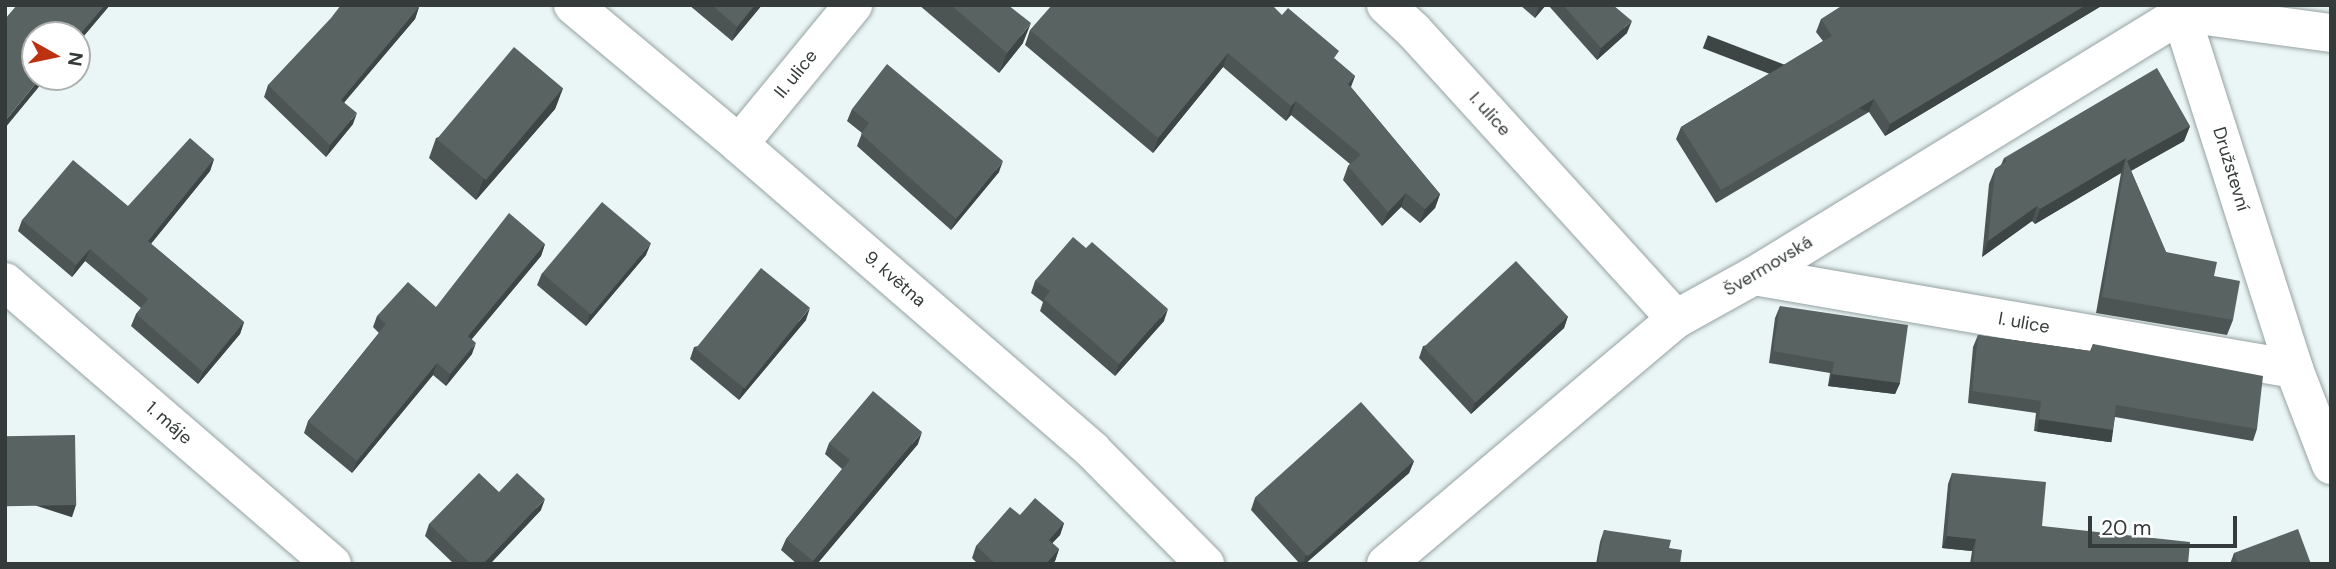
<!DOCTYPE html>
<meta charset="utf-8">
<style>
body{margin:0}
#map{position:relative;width:2336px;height:569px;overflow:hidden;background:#eaf6f5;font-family:"DM Sans",sans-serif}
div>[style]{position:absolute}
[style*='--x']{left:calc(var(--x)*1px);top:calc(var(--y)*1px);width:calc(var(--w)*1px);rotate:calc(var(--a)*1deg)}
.roads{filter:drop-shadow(0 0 2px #97a2a2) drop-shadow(0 0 2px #97a2a2)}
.street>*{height:38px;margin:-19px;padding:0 19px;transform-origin:19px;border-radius:19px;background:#fff}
.secondary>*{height:38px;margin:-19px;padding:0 19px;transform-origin:19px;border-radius:19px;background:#fff}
.wall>*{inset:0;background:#4c5554}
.shaded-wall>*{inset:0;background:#3e4545;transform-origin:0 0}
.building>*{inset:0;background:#586362;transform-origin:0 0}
span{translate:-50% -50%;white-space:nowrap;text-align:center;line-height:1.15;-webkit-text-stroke:7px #fff;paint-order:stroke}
.street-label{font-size:18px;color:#353a3a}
.frame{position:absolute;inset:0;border:7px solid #353a3a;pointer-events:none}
.north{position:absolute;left:21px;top:21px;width:70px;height:70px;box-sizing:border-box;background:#fff;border:2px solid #aeb0b0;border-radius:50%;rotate:99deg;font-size:19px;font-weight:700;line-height:28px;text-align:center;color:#353a3a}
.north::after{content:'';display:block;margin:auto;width:24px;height:32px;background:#bc3211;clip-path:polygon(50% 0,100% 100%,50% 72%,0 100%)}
.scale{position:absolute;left:2088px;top:516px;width:149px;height:32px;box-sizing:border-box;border:4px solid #353a3a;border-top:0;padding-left:9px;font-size:21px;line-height:24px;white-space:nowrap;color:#353a3a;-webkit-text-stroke:5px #fff;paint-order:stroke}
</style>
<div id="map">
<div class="roads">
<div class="street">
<div style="--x:573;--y:5;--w:217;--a:39.9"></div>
<div style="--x:739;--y:144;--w:467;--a:40.9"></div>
<div style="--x:1092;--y:450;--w:161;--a:45.3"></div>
<div style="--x:1386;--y:5;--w:37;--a:43"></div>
<div style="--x:1413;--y:30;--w:391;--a:47.7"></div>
<div style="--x:739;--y:144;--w:180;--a:-50.6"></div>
<div style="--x:1754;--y:276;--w:548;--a:9.77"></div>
<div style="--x:5;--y:282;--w:432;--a:40.8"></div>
<div style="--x:1386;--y:564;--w:380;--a:-40.2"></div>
<div style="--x:1676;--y:319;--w:89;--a:-28.9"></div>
<div style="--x:1754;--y:276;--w:503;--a:-31.51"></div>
<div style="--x:2183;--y:13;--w:8;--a:-104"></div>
</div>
<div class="secondary">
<div style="--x:2178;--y:5;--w:382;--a:72.3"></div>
<div style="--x:2294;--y:369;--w:103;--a:68.9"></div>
<div style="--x:2183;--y:13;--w:149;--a:7.7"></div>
</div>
</div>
<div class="wall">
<div style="clip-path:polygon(110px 5px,77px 44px,77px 35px,5px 19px)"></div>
<div style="clip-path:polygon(689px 5px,762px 5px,732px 41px)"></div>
<div style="clip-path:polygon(919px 5px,1008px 5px,1023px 43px,999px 73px)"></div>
<div style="clip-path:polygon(1520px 5px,1546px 5px,1535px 18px)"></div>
<div style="clip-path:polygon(1548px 5px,1613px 5px,1627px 33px,1597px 60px)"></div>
<div style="clip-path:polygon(2103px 5px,1885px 136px,1869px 112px,1716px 203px,1676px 139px,1681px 127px,1823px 41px,1816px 32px,1821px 19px)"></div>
<div style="clip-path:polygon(419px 7px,415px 19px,344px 102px,353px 124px,326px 157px,264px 97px,268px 85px)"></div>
<div style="clip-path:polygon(1030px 30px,1335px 59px,1355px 76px,1351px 87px,1440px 194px,1435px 208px,1420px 223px,1401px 207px,1382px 226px,1343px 180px,1348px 166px,1350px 164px,1291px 115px,1286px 121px,1223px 67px,1153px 153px,1025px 45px)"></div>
<div style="clip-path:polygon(563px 88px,555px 109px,476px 200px,429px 158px,436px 138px)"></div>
<div style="clip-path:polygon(852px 109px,999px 172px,951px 230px,857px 146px,862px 133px,847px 121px)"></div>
<div style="clip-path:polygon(2190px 126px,2184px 141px,2131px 171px,2166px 252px,2214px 276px,2233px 320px,2227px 335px,2096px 313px,2121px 173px,2035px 224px,2032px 221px,1982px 257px,1989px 184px,1995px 169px,2001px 165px,2004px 158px)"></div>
<div style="clip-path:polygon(214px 159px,210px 171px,151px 244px,244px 322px,240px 334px,198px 384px,131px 326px,136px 314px,141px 308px,85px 261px,72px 277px,18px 231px,22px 220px,128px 206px)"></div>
<div style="clip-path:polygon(545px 244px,541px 256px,472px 339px,472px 354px,446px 386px,433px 375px,352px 473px,304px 433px,308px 421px,379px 333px,373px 327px,377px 316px,436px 307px)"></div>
<div style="clip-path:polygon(1086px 248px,1164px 321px,1115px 376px,1040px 311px,1043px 302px,1031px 293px,1035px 281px)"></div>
<div style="clip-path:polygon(646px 255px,586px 326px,537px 285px,542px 273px)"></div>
<div style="clip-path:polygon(1780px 306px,1900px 383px,1895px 394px,1828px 386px,1830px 373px,1769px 363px,1775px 318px)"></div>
<div style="clip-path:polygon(1568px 316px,1564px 328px,1471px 414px,1419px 358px,1423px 346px)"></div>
<div style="clip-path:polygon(806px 320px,739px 400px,690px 359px,694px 347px)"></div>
<div style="clip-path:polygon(1978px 335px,2090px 351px,2093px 344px,2257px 429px,2253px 441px,2115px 417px,2113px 430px,2109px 442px,2034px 431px,2036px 413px,1968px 403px,1973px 347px)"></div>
<div style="clip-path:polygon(829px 443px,918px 444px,817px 564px,797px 564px,781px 550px,786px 539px,842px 469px,825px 454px)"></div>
<div style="clip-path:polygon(1414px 461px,1409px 473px,1305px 564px,1300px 564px,1251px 510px,1255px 498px)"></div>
<div style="clip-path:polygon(1952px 473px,2042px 526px,2188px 564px,1970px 564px,1972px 551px,1942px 548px,1948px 484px)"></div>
<div style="clip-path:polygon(499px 492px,541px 510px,490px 564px,454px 564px,425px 536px,429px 524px)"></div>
<div style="clip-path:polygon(1020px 515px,1064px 523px,1060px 535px,1052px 543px,1059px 549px,1055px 561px,1052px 564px,978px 564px,972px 558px,976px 546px)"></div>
<div style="clip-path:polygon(1604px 530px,1669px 548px,1680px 564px,1596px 564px,1600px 542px)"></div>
<div style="clip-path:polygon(2234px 553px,2311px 564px,2230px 564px)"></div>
</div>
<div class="shaded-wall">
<div style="clip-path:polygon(105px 5px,110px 5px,77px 44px,82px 32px)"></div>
<div style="clip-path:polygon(755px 5px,762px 5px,732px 41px,737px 27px)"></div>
<div style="clip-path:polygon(1540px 5px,1546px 5px,1535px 18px,1539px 6px)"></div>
<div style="clip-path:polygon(2086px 5px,2103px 5px,1885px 136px,1890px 124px)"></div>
<div style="clip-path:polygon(419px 7px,415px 19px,337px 111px,341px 100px)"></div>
<div style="clip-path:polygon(1632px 21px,1627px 33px,1597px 60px,1601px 48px)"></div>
<div style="clip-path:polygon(1031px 23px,1023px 43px,999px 73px,1007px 53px)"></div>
<div style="clip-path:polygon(1228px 53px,1223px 67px,1153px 153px,1158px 138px)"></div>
<div style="clip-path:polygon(1355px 76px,1349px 90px,1348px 84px)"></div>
<div style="clip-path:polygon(41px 77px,47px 77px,5px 128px,5px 121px)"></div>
<div style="clip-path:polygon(563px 88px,555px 109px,476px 200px,483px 180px)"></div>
<div style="left:1874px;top:99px;width:14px;height:178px;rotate:111deg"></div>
<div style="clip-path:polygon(1296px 101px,1291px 115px,1286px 121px,1291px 106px)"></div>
<div style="clip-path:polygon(357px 113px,353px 124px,326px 157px,330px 145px)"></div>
<div style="clip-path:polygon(2190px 126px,2184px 141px,2123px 175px,2127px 161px)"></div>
<div style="clip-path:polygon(2126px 158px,2121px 173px,2035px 224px,2040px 209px)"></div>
<div style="clip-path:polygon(214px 159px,210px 171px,143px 253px,148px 241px)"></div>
<div style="clip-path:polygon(1003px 161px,999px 172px,951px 230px,956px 219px)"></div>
<div style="clip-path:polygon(1406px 193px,1401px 207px,1382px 226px,1388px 212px)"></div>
<div style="clip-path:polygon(1440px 194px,1435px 208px,1420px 223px,1425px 209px)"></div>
<div style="clip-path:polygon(2037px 206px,2032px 221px,1982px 257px,1988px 241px)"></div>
<div style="clip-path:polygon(651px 243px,646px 255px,586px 326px,590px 314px)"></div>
<div style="clip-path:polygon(545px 244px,541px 256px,464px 348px,468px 336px)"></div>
<div style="clip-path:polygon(90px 249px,85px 261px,72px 277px,76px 265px)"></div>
<div style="clip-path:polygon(810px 308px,806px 320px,739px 400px,743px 388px)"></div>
<div style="clip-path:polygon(1168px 309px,1164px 321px,1115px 376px,1119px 364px)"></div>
<div style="clip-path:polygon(1568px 316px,1564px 328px,1471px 414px,1475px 402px)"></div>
<div style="clip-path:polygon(244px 322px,240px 334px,198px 384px,203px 372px)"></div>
<div style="clip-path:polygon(476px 343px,472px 354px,446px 386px,450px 374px)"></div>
<div style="clip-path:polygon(437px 363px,433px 375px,352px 473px,357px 461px)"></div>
<div style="clip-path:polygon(1832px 374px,1900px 383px,1895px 394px,1828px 386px)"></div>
<div style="left:2039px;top:419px;width:75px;height:13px;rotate:8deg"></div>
<div style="clip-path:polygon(922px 432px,918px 444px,817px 564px,812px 564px,813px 561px)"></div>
<div style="clip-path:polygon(1414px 461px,1409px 473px,1305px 564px,1303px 564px,1306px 555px)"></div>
<div style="clip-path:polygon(545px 499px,541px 510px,490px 564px,483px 564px)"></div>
<div style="left:76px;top:505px;width:13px;height:71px;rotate:108deg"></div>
<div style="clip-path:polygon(1064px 523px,1060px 535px,1044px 552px,1049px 540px)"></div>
<div style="clip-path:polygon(1947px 536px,1976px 539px,1972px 551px,1942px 548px)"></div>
<div style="clip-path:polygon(1059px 549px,1055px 561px,1052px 564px,1046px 564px)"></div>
</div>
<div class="building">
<div style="clip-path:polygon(17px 5px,105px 5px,82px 32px,80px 30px,75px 35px,35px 35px,35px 77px,41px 77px,5px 121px,5px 19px)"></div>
<div style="clip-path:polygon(341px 5px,418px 5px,419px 7px,341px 100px,357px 113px,330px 145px,268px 85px,331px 18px)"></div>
<div style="clip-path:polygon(712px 5px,755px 5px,737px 27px)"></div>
<div style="clip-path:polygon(951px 5px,1008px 5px,1031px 23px,1007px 53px)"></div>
<div style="clip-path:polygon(1052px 5px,1272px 5px,1282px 15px,1288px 8px,1339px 51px,1334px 58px,1355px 76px,1348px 84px,1440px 194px,1425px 209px,1406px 193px,1388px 212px,1348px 166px,1361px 155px,1296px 101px,1291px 106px,1228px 53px,1158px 138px,1030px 30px)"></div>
<div style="clip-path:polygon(1563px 5px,1613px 5px,1632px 21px,1601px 48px)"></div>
<div style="clip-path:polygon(1843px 5px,2086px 5px,1890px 124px,1874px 99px,1721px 190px,1681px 127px,1832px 36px,1821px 19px)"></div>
<div style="left:514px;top:47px;width:64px;height:120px;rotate:40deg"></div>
<div style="clip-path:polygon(887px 64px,1003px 161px,956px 219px,861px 134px,869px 123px,852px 109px)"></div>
<div style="clip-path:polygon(2157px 68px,2190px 126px,2127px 161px,2166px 252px,2217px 262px,2214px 276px,2240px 281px,2233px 320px,2102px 297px,2126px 158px,2040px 209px,2037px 206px,1988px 241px,1995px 169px,2007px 161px,2004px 158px)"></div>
<div style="clip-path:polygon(190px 138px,214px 159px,148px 241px,244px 322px,203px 372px,136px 314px,148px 299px,90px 249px,76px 265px,22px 220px,73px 160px,128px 206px)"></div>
<div style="left:602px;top:202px;width:64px;height:93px;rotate:40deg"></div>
<div style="clip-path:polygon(509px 213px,545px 244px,468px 336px,476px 343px,450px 374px,437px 363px,357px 461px,308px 421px,386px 324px,377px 316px,408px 282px,436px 307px)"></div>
<div style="clip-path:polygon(1073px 237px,1086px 248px,1092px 242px,1168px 309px,1119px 364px,1044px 299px,1050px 291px,1035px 281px)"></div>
<div style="left:1516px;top:261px;width:76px;height:126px;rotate:47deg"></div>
<div style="left:761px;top:268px;width:63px;height:104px;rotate:39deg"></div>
<div style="clip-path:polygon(1780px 306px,1908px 325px,1900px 383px,1832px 374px,1834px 362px,1773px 351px)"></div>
<div style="clip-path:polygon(1978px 335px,2091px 351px,2093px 344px,2263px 376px,2257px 429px,2116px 405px,2113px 430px,2039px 419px,2041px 401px,1972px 391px)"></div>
<div style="clip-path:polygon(873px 391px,922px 432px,813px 561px,786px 539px,850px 460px,829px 443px)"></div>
<div style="left:1361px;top:402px;width:79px;height:143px;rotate:48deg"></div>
<div style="left:75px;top:435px;width:70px;height:70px;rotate:89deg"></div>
<div style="clip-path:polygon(479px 473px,499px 492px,517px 473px,545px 499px,483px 564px,471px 564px,429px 524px)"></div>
<div style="clip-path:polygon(1952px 473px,2046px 482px,2042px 526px,2190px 542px,2188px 564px,1973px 564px,1976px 539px,1947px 536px)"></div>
<div style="clip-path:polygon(1035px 498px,1064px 523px,1049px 540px,1059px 549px,1046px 564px,996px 564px,976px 546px,1010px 507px,1020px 515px)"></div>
<div style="clip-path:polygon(2298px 529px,2311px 564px,2238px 564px,2234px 553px)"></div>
<div style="clip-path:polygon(1604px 530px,1671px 540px,1669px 548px,1682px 550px,1680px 564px,1598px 564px)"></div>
</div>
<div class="street-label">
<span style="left:796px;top:74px;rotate:-51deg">II. ulice</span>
<span style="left:1490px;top:114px;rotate:48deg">I. ulice</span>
<span style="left:2231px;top:169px;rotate:73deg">Družstevní</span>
<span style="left:1768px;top:266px;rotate:-31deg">Švermovská</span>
<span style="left:895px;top:279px;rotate:41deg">9. května</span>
<span style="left:2024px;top:323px;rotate:10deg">I. ulice</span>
<span style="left:169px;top:423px;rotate:41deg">1. máje</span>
</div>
<div class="frame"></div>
<div class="north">N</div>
<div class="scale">20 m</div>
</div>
